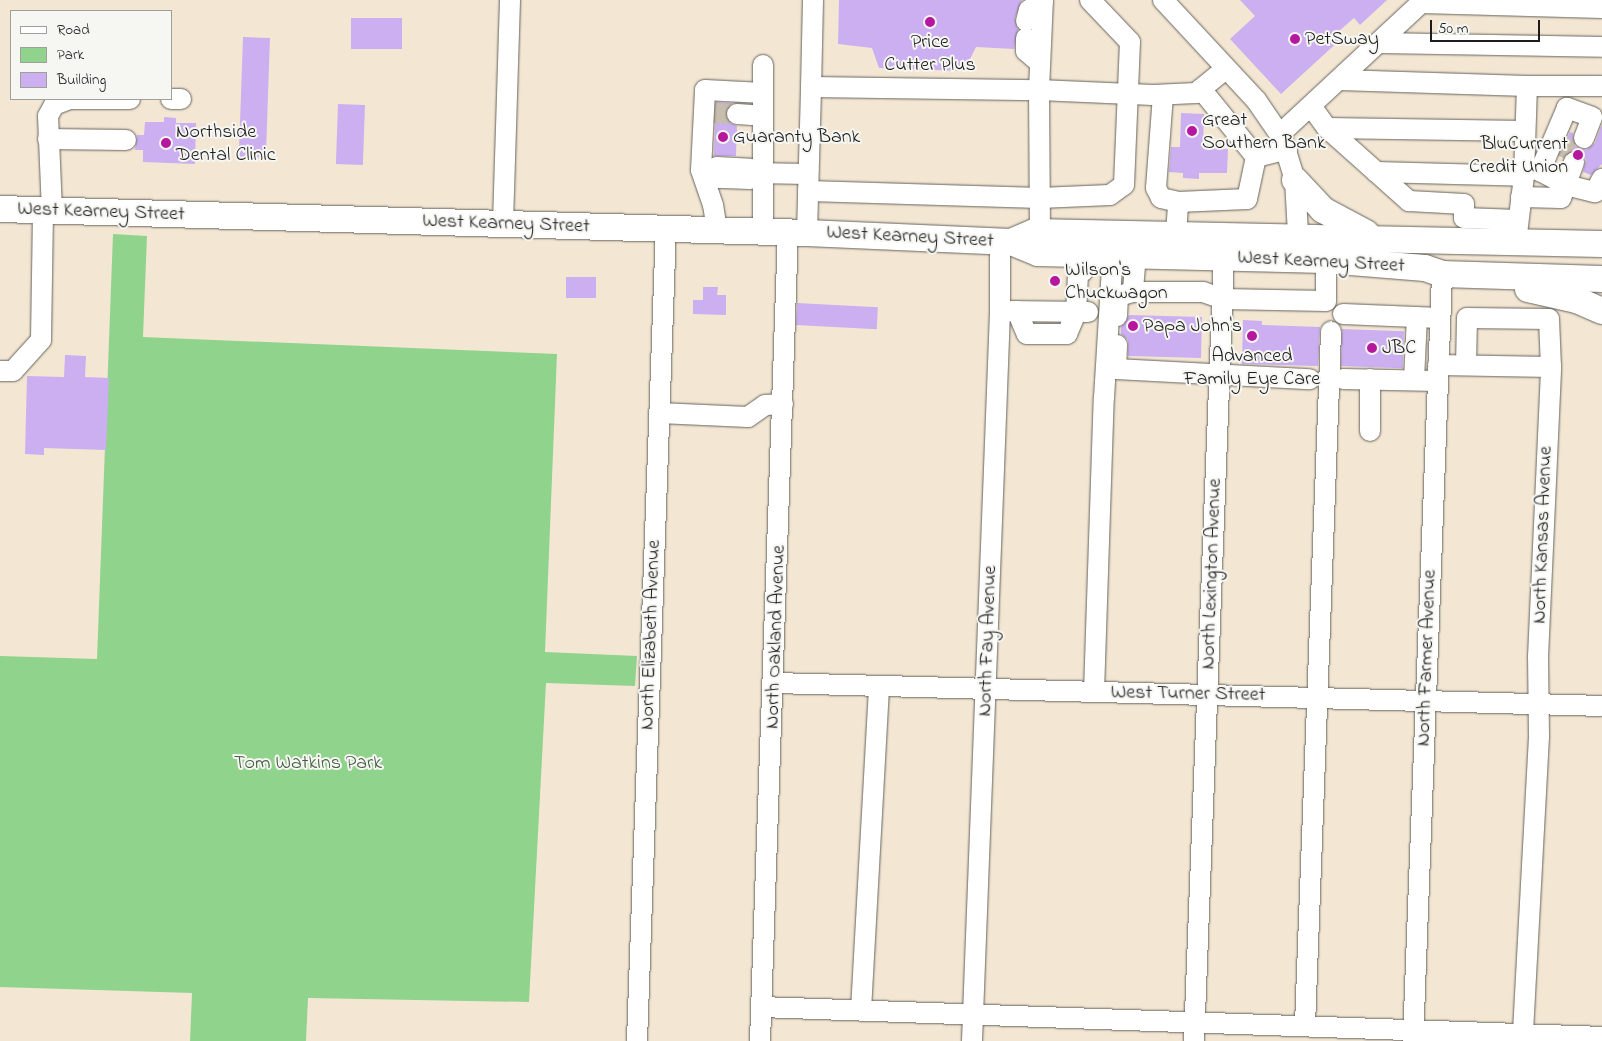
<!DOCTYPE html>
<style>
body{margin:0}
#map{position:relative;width:1602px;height:1041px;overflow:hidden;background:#f3e7d4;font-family:"Indie Flower",sans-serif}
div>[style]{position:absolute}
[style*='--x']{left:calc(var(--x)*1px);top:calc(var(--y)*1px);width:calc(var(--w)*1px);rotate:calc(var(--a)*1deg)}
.green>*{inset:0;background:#90d38c}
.building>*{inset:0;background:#cbaff1;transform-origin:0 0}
.minor-tunnel>*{height:20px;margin-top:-10px;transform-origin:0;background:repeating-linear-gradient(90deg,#c8beaf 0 20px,transparent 0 30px)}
.roads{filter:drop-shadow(0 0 1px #67635c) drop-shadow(0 0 1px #67635c)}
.minor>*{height:20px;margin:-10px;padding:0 10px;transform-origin:10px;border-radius:10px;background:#fff}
.major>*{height:26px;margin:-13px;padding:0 13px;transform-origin:13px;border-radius:13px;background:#fff}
.dots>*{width:14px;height:14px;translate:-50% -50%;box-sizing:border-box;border:2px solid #f6f6f2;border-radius:50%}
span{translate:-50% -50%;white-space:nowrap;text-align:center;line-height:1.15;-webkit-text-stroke:4px #f6f6f2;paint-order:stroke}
.poi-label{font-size:20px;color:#1c1c1c}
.left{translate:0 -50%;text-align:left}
.right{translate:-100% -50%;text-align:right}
.street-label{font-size:20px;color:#1c1c1c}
.park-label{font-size:20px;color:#455c43}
.legend{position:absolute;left:10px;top:10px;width:162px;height:90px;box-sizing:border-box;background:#f6f6f2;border:1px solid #9f9f9c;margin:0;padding:6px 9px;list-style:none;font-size:15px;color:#1c1c1c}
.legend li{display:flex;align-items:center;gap:10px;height:25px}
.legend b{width:25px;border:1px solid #9f9f9c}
.scale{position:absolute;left:1430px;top:20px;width:110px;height:22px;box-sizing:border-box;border:2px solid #1c1c1c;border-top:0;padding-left:6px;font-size:15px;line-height:18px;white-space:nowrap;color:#1c1c1c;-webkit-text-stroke:4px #f6f6f2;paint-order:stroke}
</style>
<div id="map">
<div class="green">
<div style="clip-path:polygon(113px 234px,147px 236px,143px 337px,557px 354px,545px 652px,637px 656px,635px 686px,546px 683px,529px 1002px,308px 998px,306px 1041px,190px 1041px,192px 993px,0 987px,0 656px,97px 659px)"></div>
</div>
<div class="building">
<div style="clip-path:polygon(839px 0,1022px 0,1015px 18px,1018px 30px,1014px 49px,976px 47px,964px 71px,879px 68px,872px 48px,838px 44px)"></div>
<div style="clip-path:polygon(1240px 0,1387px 0,1360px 25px,1354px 18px,1338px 32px,1342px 38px,1281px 94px,1230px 39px,1255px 16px)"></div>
<div style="left:351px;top:18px;width:51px;height:31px"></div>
<div style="left:243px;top:37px;width:27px;height:120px;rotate:2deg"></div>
<div style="clip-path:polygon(716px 102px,732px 103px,725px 114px,730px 123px,737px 126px,736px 156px,714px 156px)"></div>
<div style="left:338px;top:104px;width:27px;height:60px;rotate:2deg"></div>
<div style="clip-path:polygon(1181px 113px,1204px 114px,1203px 148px,1228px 149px,1227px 173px,1199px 173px,1199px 179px,1183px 178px,1183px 173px,1169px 172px,1171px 147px,1180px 147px)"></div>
<div style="clip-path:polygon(164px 117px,176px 118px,176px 123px,196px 123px,195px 164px,143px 162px,143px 150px,135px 150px,137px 135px,144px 135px,145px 122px,164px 122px)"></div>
<div style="clip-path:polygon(1602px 124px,1602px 164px,1591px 175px,1583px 172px,1586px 159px,1578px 151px,1559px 156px,1570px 132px,1573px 133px,1575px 146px,1586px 150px,1595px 143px)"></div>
<div style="left:566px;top:277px;width:30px;height:21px"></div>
<div style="clip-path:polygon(703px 287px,718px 287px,717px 295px,726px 295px,726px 315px,693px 314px,693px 300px,703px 300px)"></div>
<div style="left:797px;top:303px;width:81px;height:22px;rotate:3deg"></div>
<div style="clip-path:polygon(1129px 315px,1202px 317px,1201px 358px,1128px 356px,1128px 340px,1121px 334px,1121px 327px)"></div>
<div style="clip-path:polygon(1243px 320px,1262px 321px,1262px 325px,1320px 327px,1318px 366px,1242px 364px)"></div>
<div style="left:1342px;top:329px;width:62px;height:37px;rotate:2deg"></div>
<div style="clip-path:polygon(65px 355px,86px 356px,85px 377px,109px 378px,106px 450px,44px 448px,44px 455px,25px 454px,27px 376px,64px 377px)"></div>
</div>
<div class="minor-tunnel">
<div style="--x:710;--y:113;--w:27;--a:2"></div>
<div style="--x:1559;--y:156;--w:26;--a:-65"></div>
</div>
<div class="roads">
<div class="minor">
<div style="--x:813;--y:0;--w:87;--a:91.3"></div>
<div style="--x:811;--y:87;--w:228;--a:0.8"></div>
<div style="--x:1039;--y:90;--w:114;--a:2.5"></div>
<div style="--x:1153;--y:95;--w:43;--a:-2.7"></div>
<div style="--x:1196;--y:93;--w:38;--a:-39"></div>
<div style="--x:1163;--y:0;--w:137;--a:47.1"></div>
<div style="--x:1256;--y:100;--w:46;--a:55.6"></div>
<div style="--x:1282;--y:138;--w:44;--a:72.8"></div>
<div style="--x:1295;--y:180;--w:72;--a:86.8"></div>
<div style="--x:1421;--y:3;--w:181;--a:1.6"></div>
<div style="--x:1026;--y:21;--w:11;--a:-75"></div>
<div style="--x:1029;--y:10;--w:16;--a:-30"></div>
<div style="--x:1026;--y:38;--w:13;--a:90"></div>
<div style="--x:1026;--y:51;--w:18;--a:41"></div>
<div style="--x:1380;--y:43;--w:222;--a:1"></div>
<div style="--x:763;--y:65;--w:166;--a:90"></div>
<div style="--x:1339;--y:80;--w:188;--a:1.8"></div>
<div style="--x:1201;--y:89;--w:87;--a:51"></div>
<div style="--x:1163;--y:95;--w:93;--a:94.3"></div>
<div style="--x:1156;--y:188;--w:11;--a:63"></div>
<div style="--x:1161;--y:198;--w:17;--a:13"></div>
<div style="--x:171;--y:99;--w:10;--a:0"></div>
<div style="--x:1311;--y:106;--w:27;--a:54"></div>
<div style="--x:1327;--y:128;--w:198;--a:0.9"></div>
<div style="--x:737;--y:114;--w:26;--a:4"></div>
<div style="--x:1327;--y:128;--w:110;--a:41.7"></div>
<div style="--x:1409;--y:201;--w:55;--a:3.1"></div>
<div style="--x:1464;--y:204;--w:14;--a:90"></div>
<div style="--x:1464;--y:218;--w:54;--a:2.1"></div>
<div style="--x:1280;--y:134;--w:197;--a:-42.9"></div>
<div style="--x:1584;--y:138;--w:22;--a:-69"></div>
<div style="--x:1592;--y:117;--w:27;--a:-160"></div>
<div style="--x:1567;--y:108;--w:69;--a:113.2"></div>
<div style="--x:1540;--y:171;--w:30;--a:28"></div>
<div style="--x:1566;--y:185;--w:30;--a:14"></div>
<div style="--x:1595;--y:192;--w:15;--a:-62"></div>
<div style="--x:48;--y:139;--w:78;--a:0.7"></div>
<div style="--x:1376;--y:172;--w:148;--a:1.5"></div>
<div style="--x:754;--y:173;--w:7;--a:124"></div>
<div style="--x:750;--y:179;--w:34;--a:-178"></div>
<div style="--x:716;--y:178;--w:9;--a:-126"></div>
<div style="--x:711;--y:171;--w:7;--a:-34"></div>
<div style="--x:717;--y:167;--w:33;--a:3"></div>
<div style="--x:750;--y:169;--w:6;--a:45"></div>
<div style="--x:754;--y:173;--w:54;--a:1.1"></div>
<div style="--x:808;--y:191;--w:232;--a:1.7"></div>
<div style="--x:1040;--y:198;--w:70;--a:-2.5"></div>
<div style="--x:1110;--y:195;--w:17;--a:-36"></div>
<div style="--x:1124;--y:185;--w:143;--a:-87.6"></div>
<div style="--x:1130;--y:42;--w:58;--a:-133.6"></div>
<div style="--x:1521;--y:197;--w:40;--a:1.4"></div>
<div style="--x:1561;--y:198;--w:38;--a:-70"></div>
<div style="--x:52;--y:211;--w:95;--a:-92.4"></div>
<div style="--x:48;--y:116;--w:13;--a:-61"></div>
<div style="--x:54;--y:105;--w:17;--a:-21"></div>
<div style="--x:70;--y:99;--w:60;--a:0"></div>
<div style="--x:503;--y:223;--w:223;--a:-88.2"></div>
<div style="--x:717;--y:230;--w:25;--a:-99"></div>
<div style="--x:713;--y:205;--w:37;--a:-109"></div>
<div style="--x:701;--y:170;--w:80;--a:-87.1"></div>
<div style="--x:705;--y:90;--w:58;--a:3"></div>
<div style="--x:1040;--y:232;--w:142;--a:-90.4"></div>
<div style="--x:1039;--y:90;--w:90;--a:-87.5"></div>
<div style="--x:807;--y:233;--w:146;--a:-88.4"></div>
<div style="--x:1176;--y:234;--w:32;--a:-86"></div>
<div style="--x:1178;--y:202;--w:69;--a:-2.5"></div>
<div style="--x:1247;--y:199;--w:43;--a:-77.9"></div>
<div style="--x:1256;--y:157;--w:32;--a:-14"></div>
<div style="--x:1517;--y:234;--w:58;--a:-83.1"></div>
<div style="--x:1524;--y:176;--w:90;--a:-88.1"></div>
<div style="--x:1527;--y:86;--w:75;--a:0"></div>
<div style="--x:1136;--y:255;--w:37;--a:95"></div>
<div style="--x:1133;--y:292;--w:70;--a:0"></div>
<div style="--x:1203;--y:292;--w:21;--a:19"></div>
<div style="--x:1223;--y:299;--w:103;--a:1.1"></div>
<div style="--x:1326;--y:301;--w:41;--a:-90"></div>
<div style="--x:1007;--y:311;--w:81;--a:0.7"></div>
<div style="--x:1017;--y:311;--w:25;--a:67"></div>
<div style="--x:1027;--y:334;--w:40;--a:0"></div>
<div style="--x:1067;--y:334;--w:23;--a:-67"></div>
<div style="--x:1076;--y:313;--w:39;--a:-87"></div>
<div style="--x:1078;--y:274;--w:6;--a:-31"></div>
<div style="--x:1083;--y:271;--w:17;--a:-87"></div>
<div style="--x:1343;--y:314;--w:97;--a:2.4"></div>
<div style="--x:1117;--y:316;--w:20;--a:-87"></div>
<div style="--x:1118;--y:296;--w:16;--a:-15"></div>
<div style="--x:1117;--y:345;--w:24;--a:92"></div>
<div style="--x:1116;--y:369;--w:194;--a:3"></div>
<div style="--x:1438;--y:365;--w:113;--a:1"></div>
<div style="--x:1551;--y:367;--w:48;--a:-92.4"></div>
<div style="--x:1549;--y:319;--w:82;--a:-179.3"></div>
<div style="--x:1467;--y:318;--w:47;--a:91.2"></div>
<div style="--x:0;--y:371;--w:13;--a:0"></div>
<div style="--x:13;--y:371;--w:42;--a:-47.9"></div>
<div style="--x:41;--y:340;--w:130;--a:-89.1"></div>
<div style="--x:1343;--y:379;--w:94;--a:1.2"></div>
<div style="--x:1414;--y:380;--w:63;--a:-87.3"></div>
<div style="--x:659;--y:413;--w:89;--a:2.6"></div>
<div style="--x:748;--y:417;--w:21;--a:-35"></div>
<div style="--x:765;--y:405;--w:18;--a:-3"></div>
<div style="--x:1370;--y:431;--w:52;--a:-90"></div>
<div style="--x:775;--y:683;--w:827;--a:1.59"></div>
<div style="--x:1094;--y:692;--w:294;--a:-88.1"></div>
<div style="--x:1104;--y:398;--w:132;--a:-86.5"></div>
<div style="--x:761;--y:1007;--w:842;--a:2.04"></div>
<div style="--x:861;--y:1010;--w:324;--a:-86.8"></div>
<div style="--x:1305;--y:1025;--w:694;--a:-87.85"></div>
<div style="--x:1523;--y:1032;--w:296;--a:-86.9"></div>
<div style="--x:1539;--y:736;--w:79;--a:-90.7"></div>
<div style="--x:1538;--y:657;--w:290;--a:-87.4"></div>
<div style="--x:637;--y:1041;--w:814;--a:-87.96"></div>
<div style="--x:760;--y:1041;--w:809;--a:-88.02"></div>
<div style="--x:972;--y:1041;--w:731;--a:-87.8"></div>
<div style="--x:1000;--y:311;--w:70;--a:-90"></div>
<div style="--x:1194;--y:1041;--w:785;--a:-87.81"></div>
<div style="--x:1413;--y:1041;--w:768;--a:-87.83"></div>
</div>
<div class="major">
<div style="--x:1295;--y:180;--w:41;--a:47"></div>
<div style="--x:1323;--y:210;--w:49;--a:28.1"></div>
<div style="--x:0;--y:209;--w:807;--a:1.7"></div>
<div style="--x:807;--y:233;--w:204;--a:2.5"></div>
<div style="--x:1011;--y:242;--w:29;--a:22"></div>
<div style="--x:1038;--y:253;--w:288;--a:1.4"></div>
<div style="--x:1326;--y:260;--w:99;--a:4.6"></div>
<div style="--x:1425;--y:268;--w:18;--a:19"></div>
<div style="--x:1442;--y:274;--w:160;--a:1.8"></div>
<div style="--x:1011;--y:242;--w:26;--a:-23"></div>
<div style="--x:1035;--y:232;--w:567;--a:1.21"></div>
<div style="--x:1528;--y:289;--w:50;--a:12.7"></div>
<div style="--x:1577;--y:300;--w:27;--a:24"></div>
</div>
</div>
<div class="dots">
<div style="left:930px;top:22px;background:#b5179e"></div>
<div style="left:1295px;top:39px;background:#b5179e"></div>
<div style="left:1192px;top:131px;background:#b5179e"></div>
<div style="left:723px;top:137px;background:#b5179e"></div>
<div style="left:166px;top:143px;background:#b5179e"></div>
<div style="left:1578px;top:155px;background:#b5179e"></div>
<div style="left:1055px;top:281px;background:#b5179e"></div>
<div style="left:1133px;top:326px;background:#b5179e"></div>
<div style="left:1252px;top:336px;background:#b5179e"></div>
<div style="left:1372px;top:348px;background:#b5179e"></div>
</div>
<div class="poi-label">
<span class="left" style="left:1305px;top:39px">PetSway</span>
<span style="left:930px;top:54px">Price<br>Cutter Plus</span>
<span class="left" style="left:1202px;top:132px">Great<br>Southern Bank</span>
<span class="left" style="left:176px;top:144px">Northside<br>Dental Clinic</span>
<span class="left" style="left:733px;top:137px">Guaranty Bank</span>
<span class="right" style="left:1568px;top:156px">BluCurrent<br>Credit Union</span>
<span class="left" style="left:1065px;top:282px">Wilson's<br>Chuckwagon</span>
<span class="left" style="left:1143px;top:326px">Papa John's</span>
<span class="left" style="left:1382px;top:348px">JBC</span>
<span style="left:1252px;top:368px">Advanced<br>Family Eye Care</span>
</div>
<div class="street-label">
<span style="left:101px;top:212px;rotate:2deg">West Kearney Street</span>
<span style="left:506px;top:224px;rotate:2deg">West Kearney Street</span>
<span style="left:910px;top:237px;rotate:3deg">West Kearney Street</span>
<span style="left:1321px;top:262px;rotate:3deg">West Kearney Street</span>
<span style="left:1543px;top:535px;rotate:-88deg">North Kansas Avenue</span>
<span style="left:1212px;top:574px;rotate:-88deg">North Lexington Avenue</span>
<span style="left:651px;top:635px;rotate:-88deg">North Elizabeth Avenue</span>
<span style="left:776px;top:637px;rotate:-88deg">North Oakland Avenue</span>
<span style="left:988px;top:641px;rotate:-88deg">North Fay Avenue</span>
<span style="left:1427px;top:658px;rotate:-88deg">North Farmer Avenue</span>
<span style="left:1188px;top:694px;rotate:1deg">West Turner Street</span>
</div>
<div class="park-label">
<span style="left:308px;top:763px">Tom Watkins Park</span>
</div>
<ul class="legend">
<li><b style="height:6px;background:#fff"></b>Road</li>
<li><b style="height:14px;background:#90d38c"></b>Park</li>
<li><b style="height:14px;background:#cbaff1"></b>Building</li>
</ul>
<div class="scale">50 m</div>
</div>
